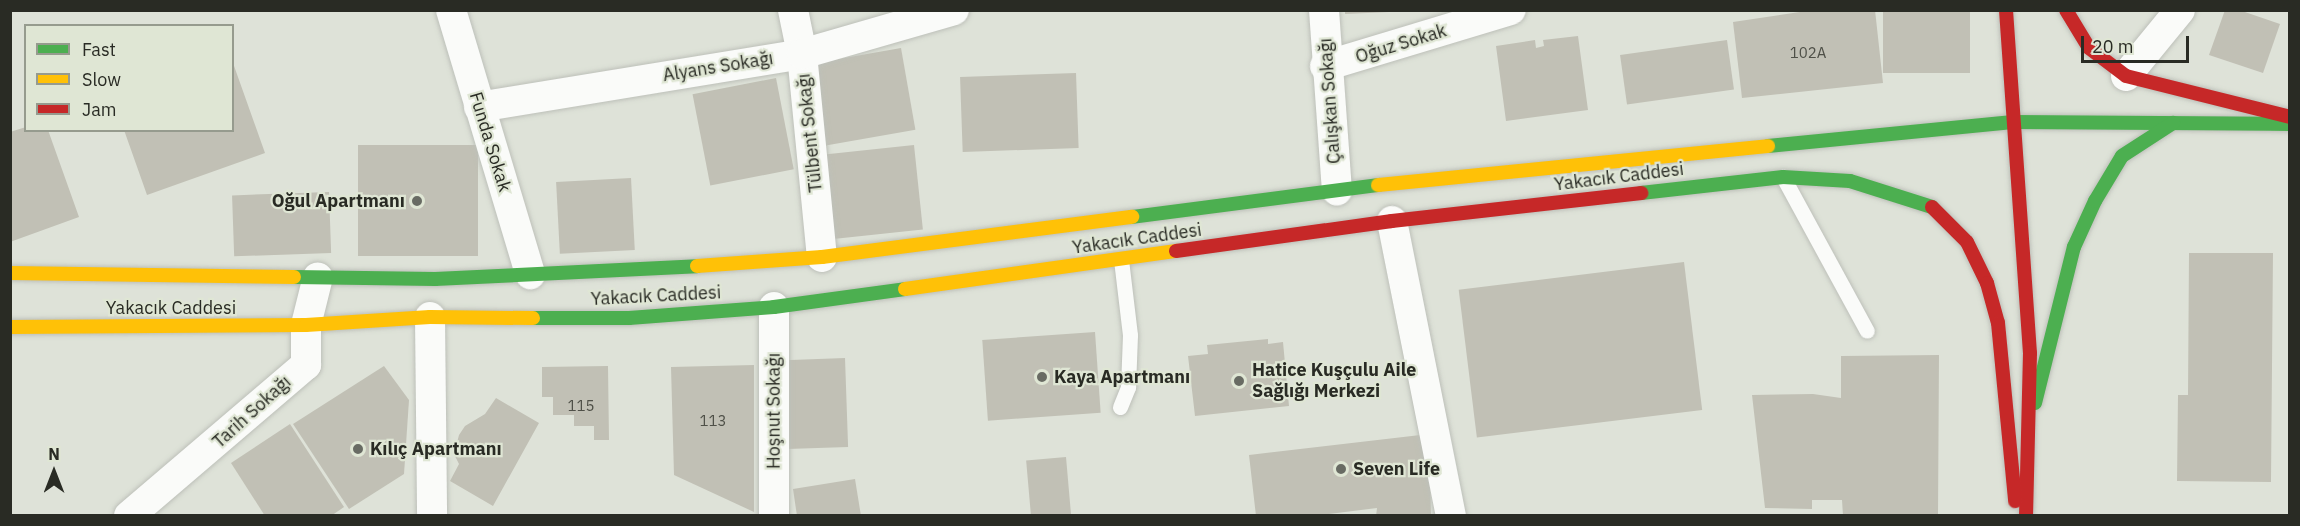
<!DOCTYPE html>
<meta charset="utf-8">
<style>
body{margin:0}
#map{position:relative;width:2300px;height:526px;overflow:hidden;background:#dee2d8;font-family:"IBM Plex Sans",sans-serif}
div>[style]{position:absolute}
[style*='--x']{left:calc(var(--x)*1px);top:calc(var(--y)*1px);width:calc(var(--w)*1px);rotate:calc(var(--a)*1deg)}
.building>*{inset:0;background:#c1c0b5;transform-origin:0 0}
.roads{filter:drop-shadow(0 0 2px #bdc0b9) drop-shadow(0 0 2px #bdc0b9)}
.lane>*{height:15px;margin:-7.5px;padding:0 7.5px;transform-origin:7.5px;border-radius:7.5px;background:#fafbf9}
.street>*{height:30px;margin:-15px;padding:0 15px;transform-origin:15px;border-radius:15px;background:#fafbf9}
.fast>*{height:14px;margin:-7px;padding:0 7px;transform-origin:7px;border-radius:7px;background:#4caf50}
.slow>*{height:14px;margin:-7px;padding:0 7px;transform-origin:7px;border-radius:7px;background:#ffc107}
.jam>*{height:14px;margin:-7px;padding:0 7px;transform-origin:7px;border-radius:7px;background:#c62828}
.dots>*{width:16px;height:16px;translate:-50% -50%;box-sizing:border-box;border:3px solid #dfe6d4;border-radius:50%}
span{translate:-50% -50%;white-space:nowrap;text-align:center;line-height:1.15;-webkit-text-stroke:4.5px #dfe6d4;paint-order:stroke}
.number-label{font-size:15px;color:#4f5048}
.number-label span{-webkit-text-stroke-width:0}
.street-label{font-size:18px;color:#292b24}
.poi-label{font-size:18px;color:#292b24;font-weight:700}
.right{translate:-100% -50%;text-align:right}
.left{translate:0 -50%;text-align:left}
.frame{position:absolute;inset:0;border:12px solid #292b24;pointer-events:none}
.legend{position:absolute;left:24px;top:24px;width:210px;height:108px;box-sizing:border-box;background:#dfe6d4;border:2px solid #969b8e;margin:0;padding:8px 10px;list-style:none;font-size:18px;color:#292b24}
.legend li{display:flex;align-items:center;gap:12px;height:30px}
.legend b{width:30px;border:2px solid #969b8e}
.north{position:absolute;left:24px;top:442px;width:60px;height:60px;-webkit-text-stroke:4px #dfe6d4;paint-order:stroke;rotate:0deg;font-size:16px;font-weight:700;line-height:24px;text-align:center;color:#292b24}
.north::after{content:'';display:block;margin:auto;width:21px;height:27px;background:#292b24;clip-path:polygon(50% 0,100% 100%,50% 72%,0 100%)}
.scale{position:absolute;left:2081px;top:36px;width:108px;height:27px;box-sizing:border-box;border:3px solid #292b24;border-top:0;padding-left:8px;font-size:18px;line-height:21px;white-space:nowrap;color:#292b24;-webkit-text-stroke:4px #dfe6d4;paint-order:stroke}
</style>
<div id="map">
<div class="building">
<div style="clip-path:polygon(1345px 10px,1389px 10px,1389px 12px,1345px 14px)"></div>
<div style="clip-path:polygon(1813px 10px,1875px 10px,1883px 83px,1742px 98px,1733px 22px)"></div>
<div style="left:1883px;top:10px;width:87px;height:63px"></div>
<div style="clip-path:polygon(2225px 10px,2239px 10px,2280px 24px,2263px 73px,2209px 55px)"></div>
<div style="clip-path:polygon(1578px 36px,1588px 110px,1506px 121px,1496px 46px,1535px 40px,1536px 48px,1544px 46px,1543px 40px)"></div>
<div style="left:1727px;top:40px;width:50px;height:108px;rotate:82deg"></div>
<div style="left:901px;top:48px;width:83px;height:91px;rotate:80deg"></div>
<div style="clip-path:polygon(233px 63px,265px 153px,147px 195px,124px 130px,232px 130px)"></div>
<div style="left:1076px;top:73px;width:75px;height:116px;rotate:88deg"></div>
<div style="left:776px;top:78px;width:93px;height:85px;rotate:79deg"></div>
<div style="clip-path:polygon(26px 127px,26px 130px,48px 130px,79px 217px,10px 242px,10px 132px)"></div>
<div style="left:358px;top:145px;width:120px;height:111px"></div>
<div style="left:914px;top:145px;width:85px;height:90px;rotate:84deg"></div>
<div style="left:631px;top:178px;width:72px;height:75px;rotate:87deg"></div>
<div style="left:329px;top:192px;width:61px;height:97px;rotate:88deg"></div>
<div style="clip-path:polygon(2189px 253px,2273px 253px,2271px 482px,2177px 481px,2178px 395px,2188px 395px)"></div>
<div style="left:1684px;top:262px;width:149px;height:227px;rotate:83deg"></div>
<div style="left:1095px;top:332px;width:81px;height:113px;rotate:86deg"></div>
<div style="clip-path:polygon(1268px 339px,1268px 344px,1283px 342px,1289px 406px,1195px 416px,1188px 356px,1208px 354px,1207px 345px)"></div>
<div style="clip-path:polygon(1939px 355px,1938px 516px,1843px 516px,1842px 500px,1812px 500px,1812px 509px,1765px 508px,1752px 395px,1813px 394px,1841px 398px,1841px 356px)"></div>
<div style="left:845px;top:358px;width:89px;height:61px;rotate:88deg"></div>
<div style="clip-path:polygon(754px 365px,754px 512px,674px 475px,671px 367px)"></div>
<div style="clip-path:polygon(384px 366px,409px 400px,404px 474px,349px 509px,293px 424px)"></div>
<div style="clip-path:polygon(608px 366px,609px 440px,594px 440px,594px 426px,574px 426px,574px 415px,553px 415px,553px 397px,542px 397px,542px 367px)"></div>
<div style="clip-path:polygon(496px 398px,539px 423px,493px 506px,450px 481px,459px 464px,454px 454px,459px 435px,465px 426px,485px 414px)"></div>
<div style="clip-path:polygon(290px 424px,344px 507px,331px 516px,265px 516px,231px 463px)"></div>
<div style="clip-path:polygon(1429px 434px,1431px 516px,1376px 516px,1377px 508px,1313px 516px,1256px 516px,1249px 455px)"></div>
<div style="left:1066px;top:457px;width:59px;height:40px;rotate:85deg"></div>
<div style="clip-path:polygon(855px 479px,861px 516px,797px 516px,793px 489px)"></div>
</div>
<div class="roads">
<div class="lane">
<div style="--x:1783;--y:177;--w:175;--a:61.4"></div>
<div style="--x:1120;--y:407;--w:22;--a:-68"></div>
<div style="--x:1128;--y:387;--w:52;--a:-87.8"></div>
<div style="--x:1130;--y:335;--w:76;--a:-96.8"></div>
</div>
<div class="street">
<div style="--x:451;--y:10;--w:276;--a:73.3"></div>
<div style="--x:793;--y:10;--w:45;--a:78.4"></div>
<div style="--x:802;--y:54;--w:204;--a:84.4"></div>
<div style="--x:1324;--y:10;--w:181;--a:85.9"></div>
<div style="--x:1325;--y:66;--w:194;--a:-16.8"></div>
<div style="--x:2126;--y:76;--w:85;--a:-50.7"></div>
<div style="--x:479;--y:107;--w:327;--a:-9.3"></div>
<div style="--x:802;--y:54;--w:158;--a:-16.1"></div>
<div style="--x:1392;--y:221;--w:301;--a:78.7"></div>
<div style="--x:430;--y:317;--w:199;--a:89.4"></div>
<div style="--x:774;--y:515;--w:208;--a:-90"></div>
<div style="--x:129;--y:516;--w:233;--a:-40.5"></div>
<div style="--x:306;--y:365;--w:40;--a:-90"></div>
<div style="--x:306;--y:325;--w:49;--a:-76"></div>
</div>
<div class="fast">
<div style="--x:1768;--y:146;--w:246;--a:-5.6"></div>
<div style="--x:2013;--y:122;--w:277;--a:0.4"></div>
<div style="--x:1641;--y:193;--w:143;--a:-6.4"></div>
<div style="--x:1783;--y:177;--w:67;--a:3.4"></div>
<div style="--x:1850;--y:181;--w:86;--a:17.6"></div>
<div style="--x:1132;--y:217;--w:248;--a:-7.4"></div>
<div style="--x:294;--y:277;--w:141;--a:0.8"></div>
<div style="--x:435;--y:279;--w:262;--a:-2.8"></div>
<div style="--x:533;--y:318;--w:96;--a:0"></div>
<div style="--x:629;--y:318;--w:145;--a:-4.3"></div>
<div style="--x:774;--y:307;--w:132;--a:-7.8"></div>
<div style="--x:2035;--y:403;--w:161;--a:-76"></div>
<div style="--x:2074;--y:247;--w:51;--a:-65.5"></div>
<div style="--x:2095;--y:201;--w:52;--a:-59"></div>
<div style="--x:2122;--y:156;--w:61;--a:-32.9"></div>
</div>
<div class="slow">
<div style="--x:1378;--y:185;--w:392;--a:-5.7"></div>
<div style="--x:697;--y:266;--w:125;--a:-4.1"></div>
<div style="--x:822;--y:257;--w:313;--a:-7.4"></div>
<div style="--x:10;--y:273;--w:284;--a:0.8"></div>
<div style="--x:905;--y:289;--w:274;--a:-8"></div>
<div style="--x:10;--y:327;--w:296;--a:-0.4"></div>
<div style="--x:306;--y:325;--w:124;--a:-3.7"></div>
<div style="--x:430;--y:317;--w:103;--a:0.6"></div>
</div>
<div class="jam">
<div style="--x:2006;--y:10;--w:344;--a:86"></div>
<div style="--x:2030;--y:353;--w:163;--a:91.4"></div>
<div style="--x:2066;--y:10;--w:44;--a:58.8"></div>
<div style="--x:2089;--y:48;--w:46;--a:37.1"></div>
<div style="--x:2126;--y:76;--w:169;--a:14"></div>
<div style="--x:1932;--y:207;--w:49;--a:45"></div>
<div style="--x:1967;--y:242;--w:46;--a:64"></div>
<div style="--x:1987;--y:283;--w:41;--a:74.6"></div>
<div style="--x:1998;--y:323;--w:179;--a:84.5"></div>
<div style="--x:1176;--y:251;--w:218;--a:-7.9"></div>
<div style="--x:1392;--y:221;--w:251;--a:-6.4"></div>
</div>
</div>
<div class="dots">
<div style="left:417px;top:201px;background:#686b63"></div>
<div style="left:1042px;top:377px;background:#686b63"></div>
<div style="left:1239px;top:381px;background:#686b63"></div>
<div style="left:358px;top:449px;background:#686b63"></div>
<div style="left:1341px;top:469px;background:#686b63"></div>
</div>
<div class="number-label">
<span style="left:1808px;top:53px">102A</span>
<span style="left:581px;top:406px">115</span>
<span style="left:713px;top:421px">113</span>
</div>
<div class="street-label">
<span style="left:1401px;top:44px;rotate:-17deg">Oğuz Sokak</span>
<span style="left:718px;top:67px;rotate:-9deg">Alyans Sokağı</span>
<span style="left:1330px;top:101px;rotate:-94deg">Çalışkan Sokağı</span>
<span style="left:810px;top:133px;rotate:-96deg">Tülbent Sokağı</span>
<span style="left:490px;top:142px;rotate:73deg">Funda Sokak</span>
<span style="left:1619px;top:177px;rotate:-7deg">Yakacık Caddesi</span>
<span style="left:1137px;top:239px;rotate:-8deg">Yakacık Caddesi</span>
<span style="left:656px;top:296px;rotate:-3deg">Yakacık Caddesi</span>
<span style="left:171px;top:308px">Yakacık Caddesi</span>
<span style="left:774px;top:411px;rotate:-90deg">Hoşnut Sokağı</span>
<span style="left:252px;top:412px;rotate:-42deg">Tarih Sokağı</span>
</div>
<div class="poi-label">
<span class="right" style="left:405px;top:201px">Oğul Apartmanı</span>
<span class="left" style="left:1252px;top:381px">Hatice Kuşçulu Aile<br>Sağlığı Merkezi</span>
<span class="left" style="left:1054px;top:377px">Kaya Apartmanı</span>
<span class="left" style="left:370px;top:449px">Kılıç Apartmanı</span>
<span class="left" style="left:1353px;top:469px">Seven Life</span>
</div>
<div class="frame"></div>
<ul class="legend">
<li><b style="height:8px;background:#4caf50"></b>Fast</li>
<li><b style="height:8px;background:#ffc107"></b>Slow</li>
<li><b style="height:8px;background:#c62828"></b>Jam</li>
</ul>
<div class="north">N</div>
<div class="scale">20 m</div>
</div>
